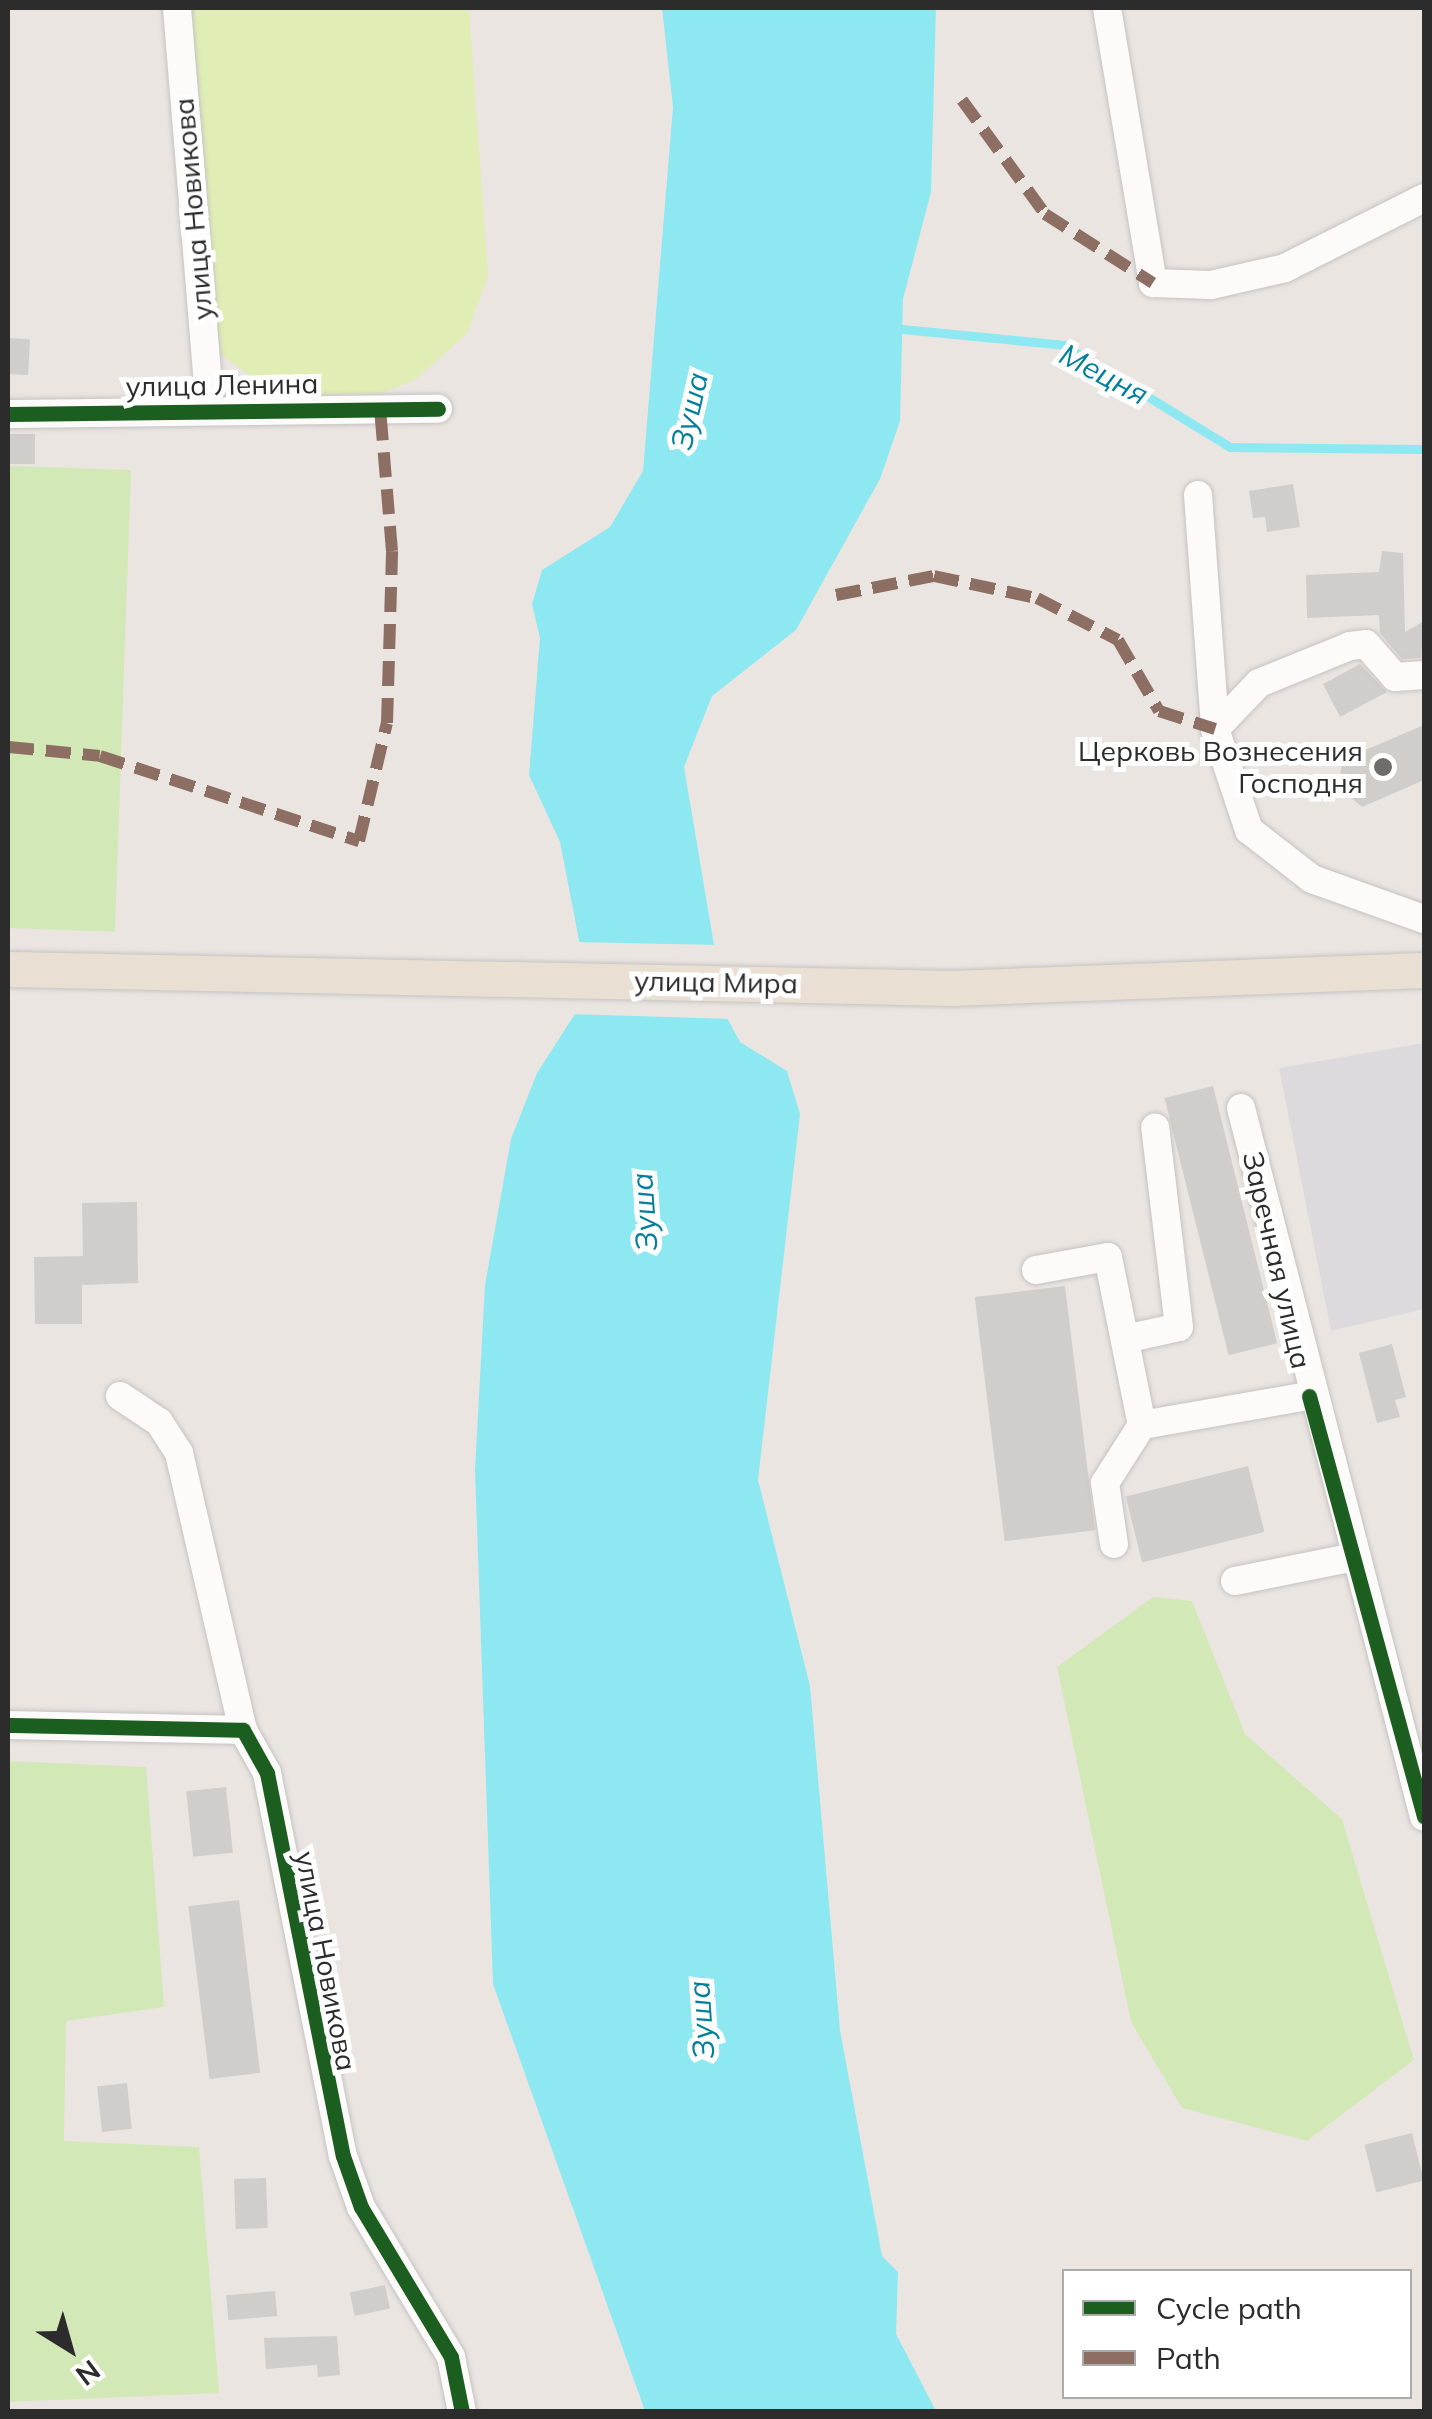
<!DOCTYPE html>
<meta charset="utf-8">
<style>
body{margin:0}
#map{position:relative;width:1432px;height:2419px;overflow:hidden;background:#ebe5e1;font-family:Mulish,sans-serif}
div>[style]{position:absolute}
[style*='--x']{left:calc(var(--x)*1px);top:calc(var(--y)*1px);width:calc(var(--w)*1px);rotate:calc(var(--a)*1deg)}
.industrial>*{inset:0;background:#dddadd}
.green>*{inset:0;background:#d3e8b7;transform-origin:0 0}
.pitch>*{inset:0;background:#e0edb4}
.water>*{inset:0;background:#8ee8f2}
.pier>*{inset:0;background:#ebe5e1}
.stream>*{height:9px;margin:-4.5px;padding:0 4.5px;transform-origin:4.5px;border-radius:4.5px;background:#8ee8f2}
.building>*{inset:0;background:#d1cdca;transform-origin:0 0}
.roads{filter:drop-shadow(0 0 2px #c4c3c3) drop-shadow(0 0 2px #c4c3c3)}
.minor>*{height:28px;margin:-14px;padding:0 14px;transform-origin:14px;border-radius:14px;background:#fcfbfa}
.major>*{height:35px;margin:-17.5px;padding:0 17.5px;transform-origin:17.5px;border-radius:17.5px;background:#e9e0d3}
.quiet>*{height:12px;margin-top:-6px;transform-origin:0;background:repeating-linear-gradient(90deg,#8d6e63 0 25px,transparent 0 37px)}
.cycleway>*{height:15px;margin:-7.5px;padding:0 7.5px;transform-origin:7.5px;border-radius:7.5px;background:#1b5e20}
.dots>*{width:28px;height:28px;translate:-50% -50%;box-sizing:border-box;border:5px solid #fff;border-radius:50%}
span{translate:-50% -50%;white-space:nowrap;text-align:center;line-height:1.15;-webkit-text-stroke:10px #fff;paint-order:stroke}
.street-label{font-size:28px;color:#2c2c2c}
.poi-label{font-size:28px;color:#2c2c2c}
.right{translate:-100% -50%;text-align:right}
.water-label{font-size:30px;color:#027f9c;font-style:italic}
.frame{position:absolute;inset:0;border:10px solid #2c2c2c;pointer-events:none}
.legend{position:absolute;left:1062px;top:2269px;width:350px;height:130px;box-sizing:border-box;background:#fff;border:2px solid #ababab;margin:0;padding:12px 18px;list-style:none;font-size:30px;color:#2c2c2c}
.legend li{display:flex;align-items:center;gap:20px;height:50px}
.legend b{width:50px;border:2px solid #ababab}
.north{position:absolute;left:20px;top:2299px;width:100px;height:100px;-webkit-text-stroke:8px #fff;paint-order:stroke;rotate:143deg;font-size:28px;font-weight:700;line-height:40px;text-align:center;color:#2c2c2c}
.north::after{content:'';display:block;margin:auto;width:35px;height:45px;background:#2c2c2c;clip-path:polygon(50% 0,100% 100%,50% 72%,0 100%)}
</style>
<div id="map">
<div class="industrial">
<div style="clip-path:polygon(1424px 1043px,1424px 1309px,1331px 1331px,1279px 1068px)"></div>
</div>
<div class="green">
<div style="left:131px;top:470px;width:462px;height:123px;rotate:92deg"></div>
<div style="clip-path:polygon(1153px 1597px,1192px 1601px,1245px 1734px,1342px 1819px,1414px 2060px,1307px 2141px,1182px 2108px,1131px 2022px,1057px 1667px)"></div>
<div style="clip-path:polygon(8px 1761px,146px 1767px,164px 2007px,66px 2021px,64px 2141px,199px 2147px,219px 2393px,8px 2402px)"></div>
</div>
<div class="pitch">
<div style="clip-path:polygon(190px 8px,469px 8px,488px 276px,467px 334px,415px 380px,382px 393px,299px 395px,270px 390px,222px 355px,209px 319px)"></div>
</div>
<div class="water">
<div style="clip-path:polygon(662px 8px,936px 8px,931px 192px,903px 299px,900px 421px,880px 479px,796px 630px,712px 696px,684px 767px,726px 1016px,740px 1042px,787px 1071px,800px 1114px,758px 1480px,810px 1686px,840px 2030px,882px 2256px,898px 2272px,896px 2334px,936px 2411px,645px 2411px,493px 1984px,475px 1470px,485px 1285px,511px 1139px,537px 1073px,580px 1006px,585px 971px,560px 842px,529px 775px,540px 638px,532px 604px,542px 570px,610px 527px,643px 471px,673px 107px)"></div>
</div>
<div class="pier">
<div style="clip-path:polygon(574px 942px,719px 945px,733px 1019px,569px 1014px,580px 971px)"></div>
</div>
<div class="stream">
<div style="--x:892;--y:328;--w:173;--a:5.6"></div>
<div style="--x:1064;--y:345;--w:195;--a:31.6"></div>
<div style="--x:1230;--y:447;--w:194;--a:0.6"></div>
</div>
<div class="building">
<div style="left:8px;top:338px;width:22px;height:36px;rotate:3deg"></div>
<div style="left:8px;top:434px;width:27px;height:30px"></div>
<div style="clip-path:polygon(1293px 484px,1300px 527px,1267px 532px,1265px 517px,1253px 518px,1249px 491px)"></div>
<div style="clip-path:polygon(1382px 551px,1403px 553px,1405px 632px,1424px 621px,1421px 658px,1402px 659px,1380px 633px,1379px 615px,1307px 618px,1306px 575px,1379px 572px)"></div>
<div style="clip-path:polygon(1360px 664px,1387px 692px,1340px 717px,1323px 684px)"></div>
<div style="clip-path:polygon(1424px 725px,1424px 780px,1362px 807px,1339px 787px,1342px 760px)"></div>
<div style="left:1213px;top:1086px;width:265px;height:50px;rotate:76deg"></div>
<div style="clip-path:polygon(137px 1202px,138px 1283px,82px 1285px,82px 1324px,35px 1324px,34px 1257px,83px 1256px,82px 1203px)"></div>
<div style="left:1065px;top:1286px;width:246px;height:91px;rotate:83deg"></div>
<div style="clip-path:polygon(1392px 1344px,1406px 1397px,1395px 1400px,1400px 1417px,1377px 1423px,1359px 1353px)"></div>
<div style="left:1248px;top:1466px;width:68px;height:126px;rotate:76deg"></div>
<div style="left:226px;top:1787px;width:66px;height:40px;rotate:84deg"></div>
<div style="left:239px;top:1900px;width:174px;height:51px;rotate:83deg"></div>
<div style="left:127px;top:2083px;width:46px;height:30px;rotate:84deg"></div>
<div style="left:1412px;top:2133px;width:49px;height:49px;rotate:76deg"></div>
<div style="left:266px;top:2178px;width:50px;height:32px;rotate:88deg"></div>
<div style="left:385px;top:2285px;width:24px;height:36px;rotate:78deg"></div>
<div style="left:275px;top:2291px;width:25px;height:49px;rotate:85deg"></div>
<div style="clip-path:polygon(337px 2336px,340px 2375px,318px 2377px,317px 2365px,266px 2369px,264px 2338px)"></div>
</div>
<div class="roads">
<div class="minor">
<div style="--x:177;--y:8;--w:404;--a:85.3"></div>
<div style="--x:1107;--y:8;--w:279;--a:80.5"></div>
<div style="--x:1153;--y:283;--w:58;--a:2"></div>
<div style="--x:1211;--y:285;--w:76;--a:-12.9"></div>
<div style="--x:1285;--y:268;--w:156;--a:-26.7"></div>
<div style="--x:8;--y:414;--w:430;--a:-0.7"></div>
<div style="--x:1198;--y:495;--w:235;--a:85.8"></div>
<div style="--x:1215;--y:729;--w:107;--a:71.4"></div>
<div style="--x:1249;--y:830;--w:80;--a:37.9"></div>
<div style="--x:1312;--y:879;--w:119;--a:19.7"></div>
<div style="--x:1215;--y:729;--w:64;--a:-46.3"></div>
<div style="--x:1259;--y:683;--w:98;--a:-22.1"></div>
<div style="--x:1350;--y:646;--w:16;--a:-7"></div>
<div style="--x:1366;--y:644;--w:44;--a:48.7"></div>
<div style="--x:1395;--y:677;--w:29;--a:-4"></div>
<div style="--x:1241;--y:1108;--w:732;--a:75.53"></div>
<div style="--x:1036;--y:1270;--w:73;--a:-10.2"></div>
<div style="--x:1108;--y:1257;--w:171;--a:78.6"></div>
<div style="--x:1142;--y:1425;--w:169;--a:-9.9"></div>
<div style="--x:1125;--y:1339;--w:55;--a:-12.5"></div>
<div style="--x:1179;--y:1327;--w:201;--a:-96.8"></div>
<div style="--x:120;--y:1396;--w:47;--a:33.7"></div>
<div style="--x:159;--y:1422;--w:37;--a:57"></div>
<div style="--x:179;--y:1453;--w:284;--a:77"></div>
<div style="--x:243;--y:1730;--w:49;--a:60.8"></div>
<div style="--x:267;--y:1773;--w:390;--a:78.8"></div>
<div style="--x:343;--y:2156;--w:54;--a:70.6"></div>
<div style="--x:361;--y:2207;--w:175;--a:59"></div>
<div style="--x:451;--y:2357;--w:56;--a:78.7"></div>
<div style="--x:1114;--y:1544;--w:62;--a:-98.4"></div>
<div style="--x:1105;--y:1483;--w:69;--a:-57.5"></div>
<div style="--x:1235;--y:1581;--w:122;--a:-11.3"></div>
<div style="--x:8;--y:1725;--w:235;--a:1.2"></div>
</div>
<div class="major">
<div style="--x:8;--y:969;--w:945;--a:1.15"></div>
<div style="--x:953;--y:988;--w:471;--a:-2.2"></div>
</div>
</div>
<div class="quiet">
<div style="--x:962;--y:100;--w:141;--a:53.9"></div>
<div style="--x:1045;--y:214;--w:128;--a:32.6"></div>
<div style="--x:836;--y:595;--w:100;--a:-11"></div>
<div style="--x:934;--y:576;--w:105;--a:12.1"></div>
<div style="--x:1037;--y:598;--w:91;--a:27.4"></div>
<div style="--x:1118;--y:640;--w:82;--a:60"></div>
<div style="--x:1159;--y:711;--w:59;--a:17.8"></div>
<div style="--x:9;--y:747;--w:91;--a:5.6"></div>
<div style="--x:100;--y:756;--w:273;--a:18.2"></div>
<div style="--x:359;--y:841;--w:121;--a:-76.7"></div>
<div style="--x:387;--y:723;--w:172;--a:-88.3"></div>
<div style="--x:392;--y:551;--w:144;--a:-94.8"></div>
</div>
<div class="cycleway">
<div style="--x:8;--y:414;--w:430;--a:-0.7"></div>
<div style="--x:1309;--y:1396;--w:436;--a:74.7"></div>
<div style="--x:8;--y:1725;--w:235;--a:1.2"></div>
<div style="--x:243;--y:1730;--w:49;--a:60.8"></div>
<div style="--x:267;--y:1773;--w:390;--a:78.8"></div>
<div style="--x:343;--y:2156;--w:54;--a:70.6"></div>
<div style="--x:361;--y:2207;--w:175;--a:59"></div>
<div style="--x:451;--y:2357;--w:56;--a:78.7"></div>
</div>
<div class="dots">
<div style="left:1383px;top:767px;background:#6f6d6b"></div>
</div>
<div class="street-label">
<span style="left:193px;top:209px;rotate:-95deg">улица Новикова</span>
<span style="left:222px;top:385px;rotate:-1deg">улица Ленина</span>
<span style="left:716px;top:982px;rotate:1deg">улица Мира</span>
<span style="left:1277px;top:1260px;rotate:77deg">Заречная улица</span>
<span style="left:326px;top:1961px;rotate:79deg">улица Новикова</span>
</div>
<div class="poi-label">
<span class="right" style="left:1363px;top:767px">Церковь Вознесения<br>Господня</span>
</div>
<div class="water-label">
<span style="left:1104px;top:374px;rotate:28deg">Мецня</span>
<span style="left:689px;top:411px;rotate:-77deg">Зуша</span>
<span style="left:644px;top:1212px;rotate:-94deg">Зуша</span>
<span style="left:701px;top:2020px;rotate:-94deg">Зуша</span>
</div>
<div class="frame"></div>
<ul class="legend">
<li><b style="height:12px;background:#1b5e20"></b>Cycle path</li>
<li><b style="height:12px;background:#8d6e63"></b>Path</li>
</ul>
<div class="north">N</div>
</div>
